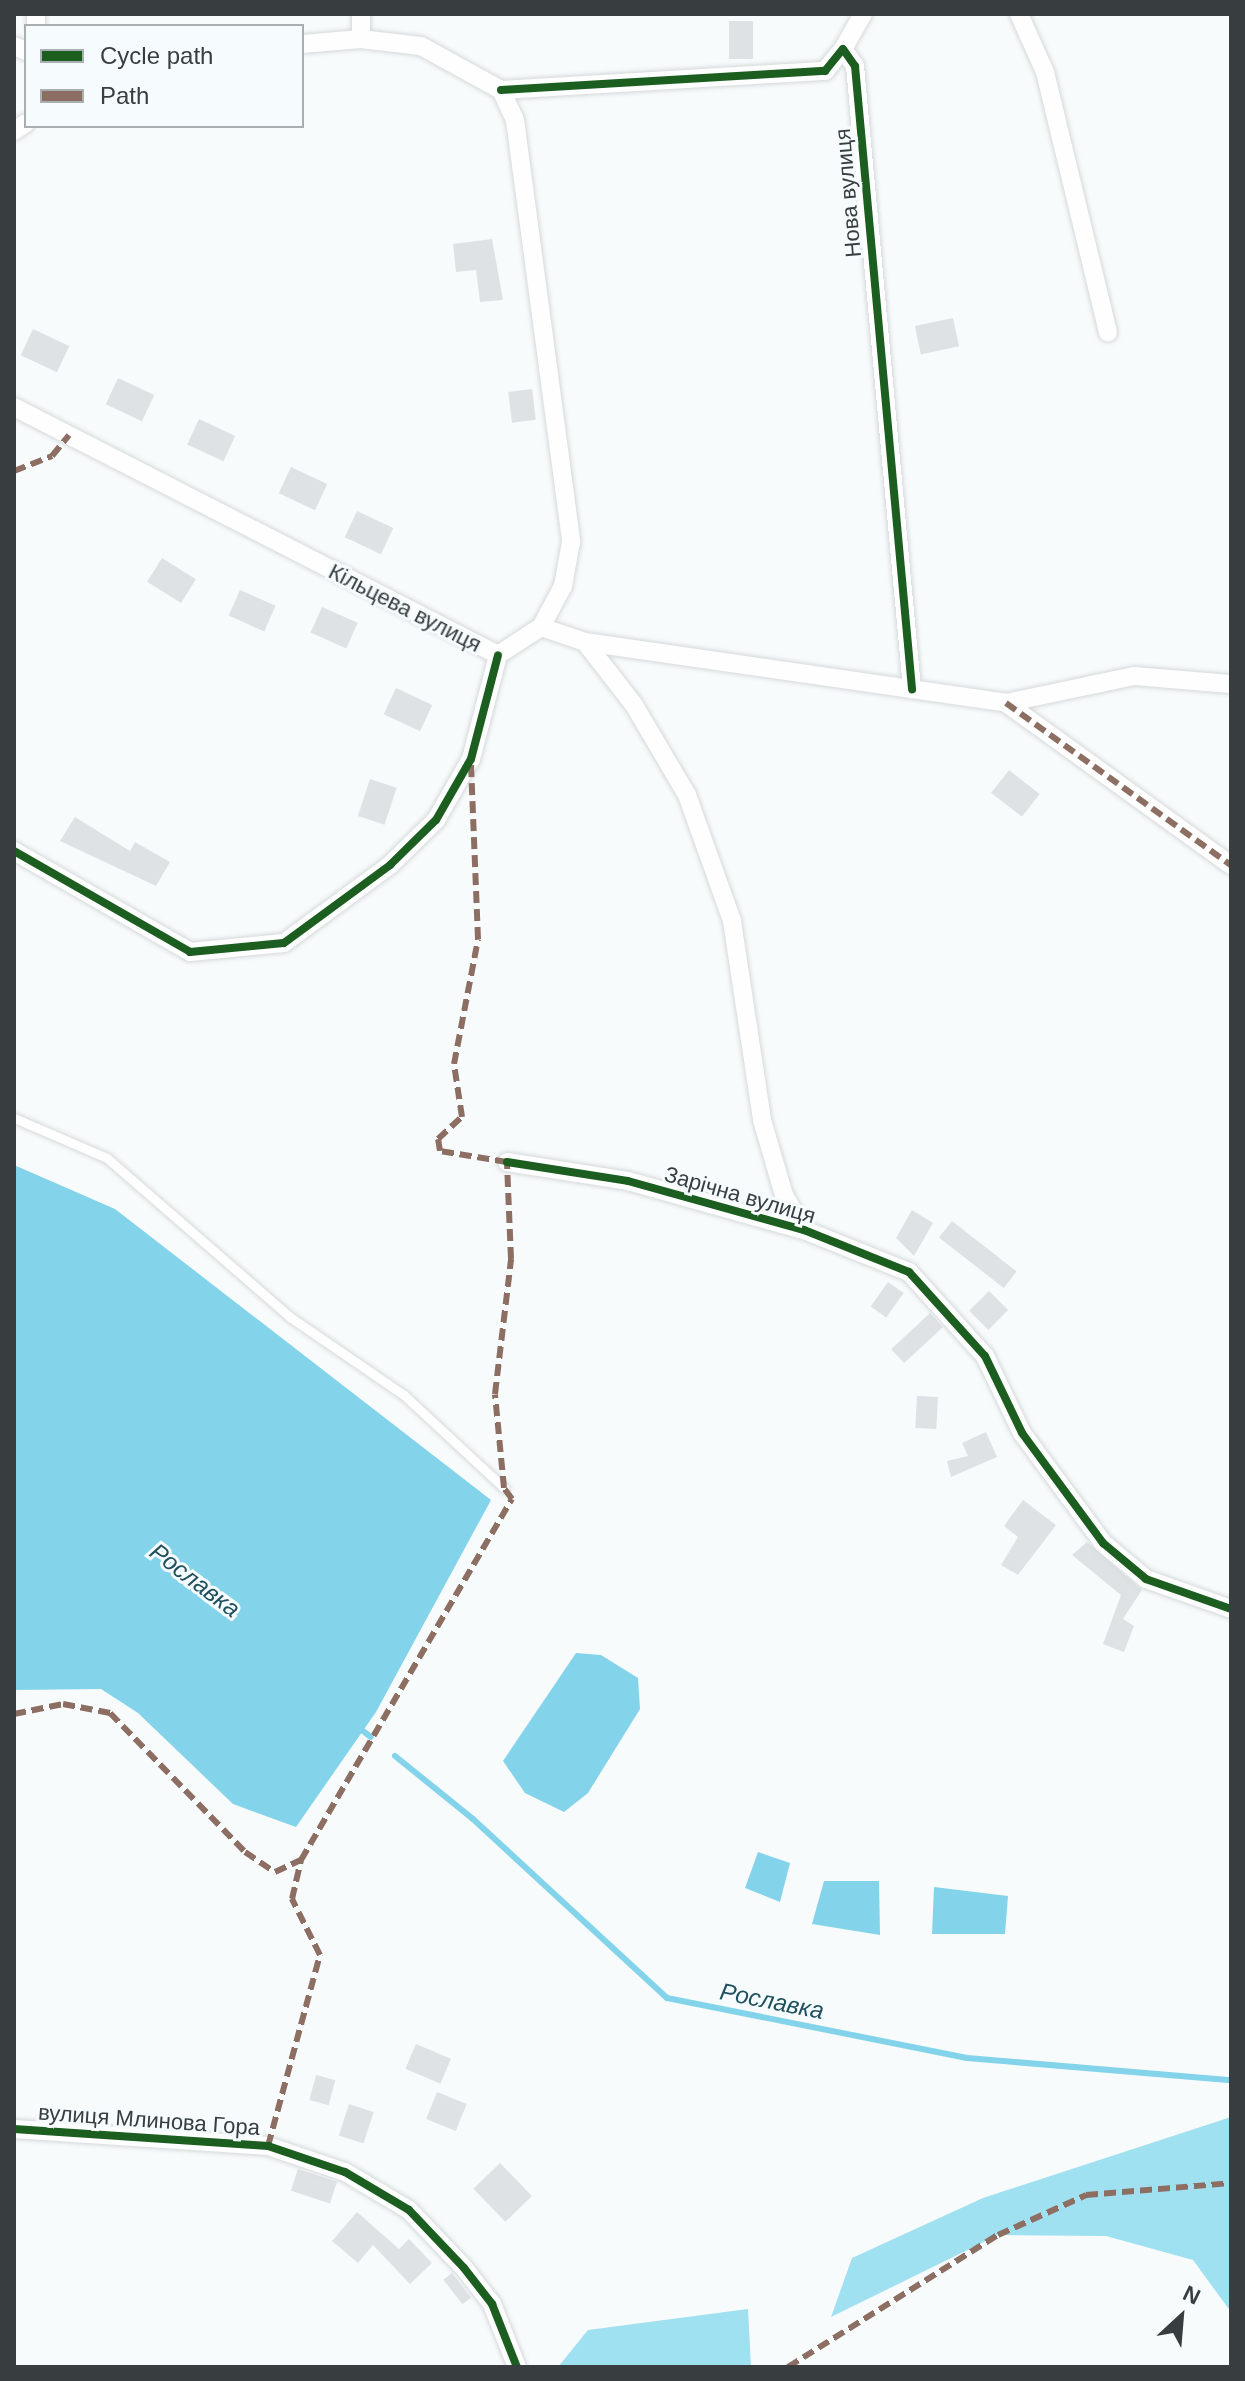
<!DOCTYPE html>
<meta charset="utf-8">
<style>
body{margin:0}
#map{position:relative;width:1245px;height:2381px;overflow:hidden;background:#f8fbfc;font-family:Arial,sans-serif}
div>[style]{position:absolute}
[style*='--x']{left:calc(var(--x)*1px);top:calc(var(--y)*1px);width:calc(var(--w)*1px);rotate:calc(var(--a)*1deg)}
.forest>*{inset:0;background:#9fe0f1}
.water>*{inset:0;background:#83d4ea}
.stream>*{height:6px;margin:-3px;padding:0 3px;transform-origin:3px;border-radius:3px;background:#83d4ea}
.building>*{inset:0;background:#dee2e4;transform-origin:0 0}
.roads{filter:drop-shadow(0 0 2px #d5d9da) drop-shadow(0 0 2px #d5d9da)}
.service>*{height:9px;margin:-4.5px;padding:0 4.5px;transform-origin:4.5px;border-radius:4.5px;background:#fefeff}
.minor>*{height:18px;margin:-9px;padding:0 9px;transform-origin:9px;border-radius:9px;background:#fefeff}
.quiet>*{height:6px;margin-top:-3px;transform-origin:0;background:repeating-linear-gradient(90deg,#8d6e63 0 12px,transparent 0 18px)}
.cycleway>*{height:8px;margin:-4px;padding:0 4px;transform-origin:4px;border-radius:4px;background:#1b5e20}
span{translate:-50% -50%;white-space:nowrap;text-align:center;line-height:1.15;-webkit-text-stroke:6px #f6fcfe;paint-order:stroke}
.street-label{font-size:22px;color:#383e40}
.water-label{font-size:24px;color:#20515e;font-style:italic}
.frame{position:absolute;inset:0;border:16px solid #383e40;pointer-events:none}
.legend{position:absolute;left:24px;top:24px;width:280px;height:104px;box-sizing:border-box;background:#f6fcfe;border:2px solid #aab0b2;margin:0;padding:10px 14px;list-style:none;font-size:24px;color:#383e40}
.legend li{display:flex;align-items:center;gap:16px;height:40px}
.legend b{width:40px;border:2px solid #aab0b2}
.north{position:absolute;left:1141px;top:2277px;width:80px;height:80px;-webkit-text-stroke:6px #f6fcfe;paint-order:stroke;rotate:26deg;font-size:22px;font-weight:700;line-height:32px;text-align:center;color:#383e40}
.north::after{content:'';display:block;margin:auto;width:28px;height:36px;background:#383e40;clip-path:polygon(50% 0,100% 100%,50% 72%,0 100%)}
</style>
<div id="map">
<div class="forest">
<div style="clip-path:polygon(1231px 2117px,1231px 2312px,1193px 2260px,1106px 2236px,998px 2235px,831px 2317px,852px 2258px,983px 2198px)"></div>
<div style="clip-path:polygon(748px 2309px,751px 2367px,558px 2367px,588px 2330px)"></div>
</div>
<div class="water">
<div style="clip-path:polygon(14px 1165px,115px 1209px,491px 1500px,376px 1712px,296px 1827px,233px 1804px,138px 1713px,101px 1689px,14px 1690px)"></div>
<div style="clip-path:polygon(576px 1653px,601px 1655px,638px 1678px,640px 1709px,588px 1793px,564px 1812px,525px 1793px,503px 1761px)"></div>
<div style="clip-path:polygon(758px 1852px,790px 1863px,780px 1902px,745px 1888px)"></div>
<div style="clip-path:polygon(824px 1881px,879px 1881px,880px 1935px,812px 1924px)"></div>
<div style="clip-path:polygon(934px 1887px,1008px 1896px,1005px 1934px,932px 1934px)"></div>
</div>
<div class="stream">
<div style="--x:358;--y:1727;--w:16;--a:38"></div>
<div style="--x:395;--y:1756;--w:100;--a:38.9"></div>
<div style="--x:473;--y:1819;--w:264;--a:42.7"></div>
<div style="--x:667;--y:1998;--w:306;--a:11.3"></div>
<div style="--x:967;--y:2058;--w:265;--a:4.8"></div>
</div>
<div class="building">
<div style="left:753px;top:21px;width:38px;height:24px;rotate:90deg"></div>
<div style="clip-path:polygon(492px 239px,503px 300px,480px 302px,476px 270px,456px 272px,453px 244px)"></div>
<div style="left:953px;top:318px;width:29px;height:39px;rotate:78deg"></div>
<div style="left:33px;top:329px;width:40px;height:29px;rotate:25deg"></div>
<div style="left:118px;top:378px;width:40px;height:29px;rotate:25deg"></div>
<div style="left:532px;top:389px;width:31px;height:24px;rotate:83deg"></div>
<div style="left:199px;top:419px;width:40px;height:28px;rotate:25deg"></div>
<div style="left:291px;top:467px;width:40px;height:29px;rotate:25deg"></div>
<div style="left:357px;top:511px;width:40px;height:29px;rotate:25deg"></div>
<div style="left:162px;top:558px;width:40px;height:28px;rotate:32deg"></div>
<div style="left:240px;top:590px;width:39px;height:28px;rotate:24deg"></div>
<div style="left:322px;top:607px;width:39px;height:28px;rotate:24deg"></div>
<div style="left:396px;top:688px;width:40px;height:29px;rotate:25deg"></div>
<div style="left:1009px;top:770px;width:39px;height:29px;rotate:38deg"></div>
<div style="left:370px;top:779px;width:28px;height:39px;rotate:18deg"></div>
<div style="clip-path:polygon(75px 817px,130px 851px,135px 842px,170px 862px,156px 886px,60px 841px)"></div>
<div style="clip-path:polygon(912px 1210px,933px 1223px,914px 1256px,896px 1238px)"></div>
<div style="left:952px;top:1221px;width:82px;height:21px;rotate:38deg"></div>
<div style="left:888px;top:1282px;width:19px;height:30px;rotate:35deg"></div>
<div style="left:989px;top:1291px;width:27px;height:28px;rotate:45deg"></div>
<div style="left:930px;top:1313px;width:19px;height:53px;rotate:47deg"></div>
<div style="left:917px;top:1396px;width:21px;height:32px;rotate:3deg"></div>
<div style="clip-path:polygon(986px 1432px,997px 1457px,951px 1477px,947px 1461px,968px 1456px,962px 1443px)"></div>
<div style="clip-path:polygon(1023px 1500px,1056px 1525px,1018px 1575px,1001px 1565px,1018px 1537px,1004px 1526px)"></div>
<div style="clip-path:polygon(1087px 1542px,1142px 1590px,1123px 1619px,1134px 1626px,1124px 1652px,1103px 1644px,1121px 1595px,1072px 1555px)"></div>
<div style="left:416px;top:2044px;width:38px;height:27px;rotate:23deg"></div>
<div style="left:316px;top:2075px;width:20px;height:26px;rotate:15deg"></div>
<div style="left:437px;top:2092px;width:32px;height:29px;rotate:22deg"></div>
<div style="left:349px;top:2104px;width:26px;height:33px;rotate:18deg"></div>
<div style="left:500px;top:2163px;width:46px;height:37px;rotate:46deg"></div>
<div style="left:298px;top:2169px;width:41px;height:23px;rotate:18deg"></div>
<div style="clip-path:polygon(357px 2212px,399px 2249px,409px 2239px,432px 2263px,410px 2284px,373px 2245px,358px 2263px,332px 2241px)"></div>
<div style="left:452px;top:2273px;width:31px;height:11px;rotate:52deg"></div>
</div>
<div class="roads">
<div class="service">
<div style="--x:14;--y:1118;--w:101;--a:23.3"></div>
<div style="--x:107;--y:1158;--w:242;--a:41"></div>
<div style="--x:290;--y:1317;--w:138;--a:34.4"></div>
<div style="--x:404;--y:1395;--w:137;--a:42.9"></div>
</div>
<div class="minor">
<div style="--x:36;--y:14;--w:12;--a:90"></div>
<div style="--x:361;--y:14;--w:25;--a:90"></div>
<div style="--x:1019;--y:14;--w:64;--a:65.9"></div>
<div style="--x:1045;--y:72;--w:268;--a:76.4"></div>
<div style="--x:302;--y:44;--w:59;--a:-4.8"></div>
<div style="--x:361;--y:39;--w:60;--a:6.7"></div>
<div style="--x:421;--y:46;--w:91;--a:28.8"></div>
<div style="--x:501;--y:90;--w:33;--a:65"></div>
<div style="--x:515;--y:120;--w:426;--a:82.4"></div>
<div style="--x:571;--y:542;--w:45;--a:100.3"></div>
<div style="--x:563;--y:586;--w:47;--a:118.2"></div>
<div style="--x:14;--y:46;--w:13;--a:23"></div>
<div style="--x:843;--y:49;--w:40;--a:-60.3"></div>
<div style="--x:501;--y:90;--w:325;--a:-3.4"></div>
<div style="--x:825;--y:71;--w:28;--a:-51"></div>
<div style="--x:843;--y:49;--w:21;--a:55"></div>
<div style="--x:855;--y:66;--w:626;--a:84.77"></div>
<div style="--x:14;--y:131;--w:14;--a:-34"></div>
<div style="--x:14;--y:407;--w:544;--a:27.13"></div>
<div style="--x:585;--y:642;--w:80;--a:52.1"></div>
<div style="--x:634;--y:705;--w:104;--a:59.5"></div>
<div style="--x:687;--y:795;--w:134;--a:70.3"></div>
<div style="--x:732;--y:921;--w:201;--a:81.4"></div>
<div style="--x:762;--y:1120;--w:78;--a:73.7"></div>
<div style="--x:784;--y:1195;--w:40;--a:60.3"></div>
<div style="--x:498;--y:655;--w:51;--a:-33.1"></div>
<div style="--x:541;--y:627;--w:46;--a:18.8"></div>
<div style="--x:585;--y:642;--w:425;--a:8.2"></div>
<div style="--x:1006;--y:703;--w:131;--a:-11.9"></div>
<div style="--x:1134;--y:676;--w:97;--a:4.7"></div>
<div style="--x:1006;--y:703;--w:277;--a:35.8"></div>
<div style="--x:14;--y:851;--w:203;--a:29.8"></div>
<div style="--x:190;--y:952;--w:94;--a:-5.5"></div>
<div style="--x:284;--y:943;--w:132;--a:-36.3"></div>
<div style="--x:390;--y:865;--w:64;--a:-44.4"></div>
<div style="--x:436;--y:820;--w:70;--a:-60.2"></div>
<div style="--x:471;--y:759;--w:107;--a:-75.4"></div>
<div style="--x:507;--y:1162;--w:122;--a:8.9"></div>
<div style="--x:628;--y:1181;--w:183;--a:15.6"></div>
<div style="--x:804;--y:1230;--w:113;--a:21.8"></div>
<div style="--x:909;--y:1272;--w:113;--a:47.9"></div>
<div style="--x:985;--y:1356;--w:85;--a:64.3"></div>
<div style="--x:1022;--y:1433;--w:137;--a:53.6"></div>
<div style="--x:1103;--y:1543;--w:56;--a:39.9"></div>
<div style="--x:1146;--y:1579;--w:90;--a:19.4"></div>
<div style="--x:14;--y:2129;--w:255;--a:3.8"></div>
<div style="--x:268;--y:2146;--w:81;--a:18.7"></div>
<div style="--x:345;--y:2172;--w:74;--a:30.7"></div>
<div style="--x:409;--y:2210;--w:80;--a:46.5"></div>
<div style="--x:464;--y:2268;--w:46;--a:52.1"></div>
<div style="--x:492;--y:2304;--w:68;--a:68.4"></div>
</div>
</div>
<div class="quiet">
<div style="--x:14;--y:471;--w:41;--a:-21.5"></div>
<div style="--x:52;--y:456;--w:27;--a:-51"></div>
<div style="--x:1006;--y:703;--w:277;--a:35.8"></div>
<div style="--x:14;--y:1714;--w:50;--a:-11.5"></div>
<div style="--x:63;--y:1704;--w:48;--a:10.8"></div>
<div style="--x:110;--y:1713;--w:194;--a:45.8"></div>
<div style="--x:245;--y:1852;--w:36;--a:34"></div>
<div style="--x:275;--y:1872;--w:29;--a:-25"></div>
<div style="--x:268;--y:2146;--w:198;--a:-74.8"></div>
<div style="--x:320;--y:1955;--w:63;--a:-116.6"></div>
<div style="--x:292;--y:1899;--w:40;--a:-77"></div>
<div style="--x:301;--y:1860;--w:418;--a:-59.7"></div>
<div style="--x:512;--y:1499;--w:14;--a:-126"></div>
<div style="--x:504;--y:1488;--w:94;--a:-95.5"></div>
<div style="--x:495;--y:1394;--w:136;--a:-83.2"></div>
<div style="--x:511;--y:1259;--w:97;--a:-92.4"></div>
<div style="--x:507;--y:1162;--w:68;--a:-170.7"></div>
<div style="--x:440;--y:1151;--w:12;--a:-99"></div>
<div style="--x:438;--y:1139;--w:33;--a:-43"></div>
<div style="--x:462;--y:1117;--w:54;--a:-98.6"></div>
<div style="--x:454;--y:1064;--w:127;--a:-79.1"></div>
<div style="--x:478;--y:939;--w:176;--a:-92.3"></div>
<div style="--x:788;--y:2367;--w:248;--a:-32.2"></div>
<div style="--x:998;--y:2235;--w:97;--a:-24.4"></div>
<div style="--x:1086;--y:2195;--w:145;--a:-4.7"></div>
</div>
<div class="cycleway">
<div style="--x:501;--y:90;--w:325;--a:-3.4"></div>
<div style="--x:825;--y:71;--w:28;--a:-51"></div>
<div style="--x:843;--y:49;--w:21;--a:55"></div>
<div style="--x:855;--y:66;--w:626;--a:84.77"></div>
<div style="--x:14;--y:851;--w:203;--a:29.8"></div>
<div style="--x:190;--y:952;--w:94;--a:-5.5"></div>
<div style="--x:284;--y:943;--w:132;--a:-36.3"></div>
<div style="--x:390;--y:865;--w:64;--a:-44.4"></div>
<div style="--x:436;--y:820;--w:70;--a:-60.2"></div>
<div style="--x:471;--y:759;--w:107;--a:-75.4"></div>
<div style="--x:507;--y:1162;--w:122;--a:8.9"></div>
<div style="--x:628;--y:1181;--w:183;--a:15.6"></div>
<div style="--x:804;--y:1230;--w:113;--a:21.8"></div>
<div style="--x:909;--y:1272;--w:113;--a:47.9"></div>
<div style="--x:985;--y:1356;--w:85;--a:64.3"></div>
<div style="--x:1022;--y:1433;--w:137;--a:53.6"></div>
<div style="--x:1103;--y:1543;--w:56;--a:39.9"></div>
<div style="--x:1146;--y:1579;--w:90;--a:19.4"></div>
<div style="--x:14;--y:2129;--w:255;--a:3.8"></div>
<div style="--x:268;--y:2146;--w:81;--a:18.7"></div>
<div style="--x:345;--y:2172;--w:74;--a:30.7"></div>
<div style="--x:409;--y:2210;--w:80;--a:46.5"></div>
<div style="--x:464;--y:2268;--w:46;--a:52.1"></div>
<div style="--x:492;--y:2304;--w:68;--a:68.4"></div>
</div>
<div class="street-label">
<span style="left:848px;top:193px;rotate:-95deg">Нова вулиця</span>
<span style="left:405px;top:608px;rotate:27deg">Кільцева вулиця</span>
<span style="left:740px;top:1195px;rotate:16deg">Зарічна вулиця</span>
<span style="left:149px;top:2120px;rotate:4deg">вулиця Млинова Гора</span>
</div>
<div class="water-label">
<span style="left:195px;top:1580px;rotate:37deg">Рославка</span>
<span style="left:772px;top:2001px;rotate:11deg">Рославка</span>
</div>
<div class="frame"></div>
<ul class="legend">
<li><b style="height:10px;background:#1b5e20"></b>Cycle path</li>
<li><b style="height:10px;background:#8d6e63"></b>Path</li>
</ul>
<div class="north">N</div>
</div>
